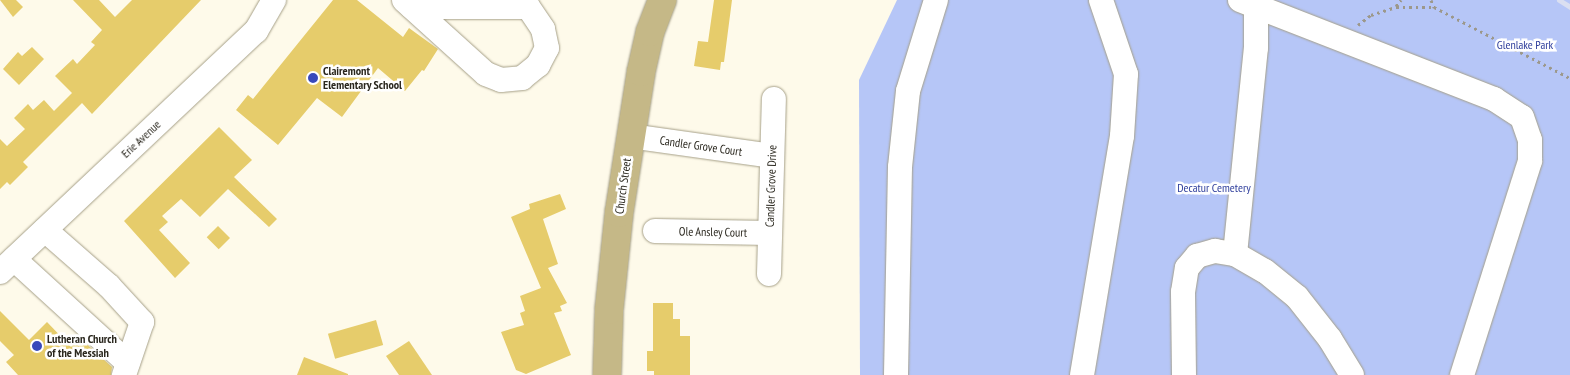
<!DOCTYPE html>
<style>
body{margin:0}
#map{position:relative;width:1570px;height:375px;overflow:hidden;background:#fefaea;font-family:"PT Sans Narrow",sans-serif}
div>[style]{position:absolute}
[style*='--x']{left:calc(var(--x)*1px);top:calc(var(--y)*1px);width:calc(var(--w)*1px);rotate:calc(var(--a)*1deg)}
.green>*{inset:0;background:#b6c6f7}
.stream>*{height:5px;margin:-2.5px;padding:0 2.5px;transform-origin:2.5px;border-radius:2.5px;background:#dadff1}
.building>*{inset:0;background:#e6cc6b;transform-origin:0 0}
.path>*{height:3px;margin-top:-1.5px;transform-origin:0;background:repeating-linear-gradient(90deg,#9c988b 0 2.5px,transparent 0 6.5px)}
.roads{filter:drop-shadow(0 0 1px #a6a088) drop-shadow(0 0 1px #a6a088)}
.minor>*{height:24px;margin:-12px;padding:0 12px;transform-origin:12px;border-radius:12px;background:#fff}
.major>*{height:28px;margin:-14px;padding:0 14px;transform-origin:14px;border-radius:14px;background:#c5b887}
.dots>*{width:14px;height:14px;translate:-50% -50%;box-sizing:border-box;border:2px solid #fff;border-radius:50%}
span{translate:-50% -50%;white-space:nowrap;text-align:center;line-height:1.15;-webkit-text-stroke:5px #fff;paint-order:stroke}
.park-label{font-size:12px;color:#31409d}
.poi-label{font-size:12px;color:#2a271e;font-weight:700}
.left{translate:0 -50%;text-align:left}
.street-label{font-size:12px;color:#2a271e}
</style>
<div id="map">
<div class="green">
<div style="clip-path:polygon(897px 0,1570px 0,1570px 375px,860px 375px,859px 80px)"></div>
</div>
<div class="stream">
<div style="--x:1559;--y:0;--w:13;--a:32"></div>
</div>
<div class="building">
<div style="clip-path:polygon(0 0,16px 0,23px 7px,13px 17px)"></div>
<div style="clip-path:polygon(73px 0,99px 0,115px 17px,132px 0,201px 0,92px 114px,82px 103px,23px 162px,28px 167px,10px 185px,7px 182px,0 189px,0 139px,7px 146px,25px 129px,14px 118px,28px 104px,33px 110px,44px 100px,54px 111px,72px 93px,55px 76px,73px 59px,77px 64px,95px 45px,91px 42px,102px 30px)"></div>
<div style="clip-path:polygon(333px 0,357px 0,403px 37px,409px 28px,438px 49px,424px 71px,422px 70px,405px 91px,378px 68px,342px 117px,317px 98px,278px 145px,236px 110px,248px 95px,253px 99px)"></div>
<div style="clip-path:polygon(714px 0,732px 0,724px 62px,721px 62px,720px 70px,694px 66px,698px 41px,708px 42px)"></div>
<div style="clip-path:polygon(32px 47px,44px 59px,19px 85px,3px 69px,18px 52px,22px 56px)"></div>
<div style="clip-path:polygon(219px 127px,252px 160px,234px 177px,277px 219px,269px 227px,228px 189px,200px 217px,181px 199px,162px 216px,168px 222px,159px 230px,190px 263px,175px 278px,124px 221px)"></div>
<div style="clip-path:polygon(560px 194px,566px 209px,543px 219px,558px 264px,548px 268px,567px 303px,560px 306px,562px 311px,554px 313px,571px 355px,526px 374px,516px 370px,501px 332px,524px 325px,520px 313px,525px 311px,520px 296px,541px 288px,511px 217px,530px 209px,529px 204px)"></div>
<div style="left:218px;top:226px;width:17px;height:16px;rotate:45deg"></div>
<div style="clip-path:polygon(653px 303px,673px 303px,673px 319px,680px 319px,680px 336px,690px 336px,690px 375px,654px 375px,654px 371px,647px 371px,647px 351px,653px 351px)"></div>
<div style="clip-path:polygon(0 311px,29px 340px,47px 322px,71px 347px,80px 338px,112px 367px,111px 375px,18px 375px,6px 362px,14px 355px,0 341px)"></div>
<div style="left:376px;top:320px;width:26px;height:50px;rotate:74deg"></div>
<div style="clip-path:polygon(409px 341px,432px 375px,399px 375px,386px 356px)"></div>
<div style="clip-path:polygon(304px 357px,348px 374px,348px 375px,297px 375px)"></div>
</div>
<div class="path">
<div style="--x:1431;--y:0;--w:8;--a:67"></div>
<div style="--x:1396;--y:6;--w:8;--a:-50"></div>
<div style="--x:1358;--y:25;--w:16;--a:-38"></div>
<div style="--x:1371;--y:15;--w:26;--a:-18"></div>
<div style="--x:1396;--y:7;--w:38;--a:0"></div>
<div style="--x:1434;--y:7;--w:153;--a:27.6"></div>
</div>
<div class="roads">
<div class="minor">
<div style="--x:404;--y:0;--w:110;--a:42.1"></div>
<div style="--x:486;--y:74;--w:16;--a:22"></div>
<div style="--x:501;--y:80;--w:21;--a:-5"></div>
<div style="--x:522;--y:78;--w:21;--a:-39"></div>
<div style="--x:538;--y:65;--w:19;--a:-62"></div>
<div style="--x:547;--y:48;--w:19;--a:-102"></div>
<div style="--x:543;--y:29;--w:27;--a:-124"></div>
<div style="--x:528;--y:7;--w:116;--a:180"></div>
<div style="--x:1240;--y:0;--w:273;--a:21.3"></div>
<div style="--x:1494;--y:99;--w:33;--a:33"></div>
<div style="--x:1522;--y:117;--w:24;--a:71"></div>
<div style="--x:1530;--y:140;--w:21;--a:90"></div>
<div style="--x:1530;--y:161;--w:225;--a:107.6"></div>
<div style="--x:630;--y:136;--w:143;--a:8"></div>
<div style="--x:45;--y:230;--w:85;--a:41.2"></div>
<div style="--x:109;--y:286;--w:49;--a:47.5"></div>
<div style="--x:142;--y:322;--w:56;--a:108.8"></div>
<div style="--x:655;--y:231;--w:115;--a:1"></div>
<div style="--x:1235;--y:254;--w:207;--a:-84.2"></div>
<div style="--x:1256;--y:48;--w:41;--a:-90"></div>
<div style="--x:14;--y:259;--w:154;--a:42.4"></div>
<div style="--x:0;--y:272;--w:352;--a:-43.3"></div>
<div style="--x:256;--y:31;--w:36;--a:-60"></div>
<div style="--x:769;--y:274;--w:175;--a:-88.4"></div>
<div style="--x:896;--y:375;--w:208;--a:-88.9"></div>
<div style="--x:900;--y:167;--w:76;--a:-84"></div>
<div style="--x:908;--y:91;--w:95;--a:-72.9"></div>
<div style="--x:1082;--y:375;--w:242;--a:-80.5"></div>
<div style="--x:1122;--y:136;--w:62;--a:-86.3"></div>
<div style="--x:1126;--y:74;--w:78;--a:-108.7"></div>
<div style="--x:1184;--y:375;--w:83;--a:-90.7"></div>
<div style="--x:1183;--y:292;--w:24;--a:-81"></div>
<div style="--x:1187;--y:268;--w:16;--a:-50"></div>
<div style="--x:1197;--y:256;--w:19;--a:-16"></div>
<div style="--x:1215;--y:251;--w:20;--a:9"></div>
<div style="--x:1235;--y:254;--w:34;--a:30"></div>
<div style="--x:1265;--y:271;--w:41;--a:39.1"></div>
<div style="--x:1297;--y:297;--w:53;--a:51.8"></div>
<div style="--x:1330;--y:339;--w:42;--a:58.6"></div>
</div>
<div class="major">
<div style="--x:607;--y:375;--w:65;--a:-88.2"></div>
<div style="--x:609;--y:310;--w:98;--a:-84.1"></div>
<div style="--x:619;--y:213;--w:143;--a:-81.1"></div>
<div style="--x:641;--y:72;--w:41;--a:-77.3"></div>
<div style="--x:650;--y:32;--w:34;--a:-69"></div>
</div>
</div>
<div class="dots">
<div style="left:313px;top:78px;background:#3849bb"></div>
<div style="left:37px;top:346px;background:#3849bb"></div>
</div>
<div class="park-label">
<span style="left:1525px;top:45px">Glenlake Park</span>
<span style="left:1214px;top:188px">Decatur Cemetery</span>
</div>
<div class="poi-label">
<span class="left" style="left:323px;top:78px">Clairemont<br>Elementary School</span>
<span class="left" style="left:47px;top:346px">Lutheran Church<br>of the Messiah</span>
</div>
<div class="street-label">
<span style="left:141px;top:139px;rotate:-43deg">Erie Avenue</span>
<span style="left:701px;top:146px;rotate:8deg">Candler Grove Court</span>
<span style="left:623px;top:186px;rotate:-82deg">Church Street</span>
<span style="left:771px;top:186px;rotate:-88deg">Candler Grove Drive</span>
<span style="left:713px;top:232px;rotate:1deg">Ole Ansley Court</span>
</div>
</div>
